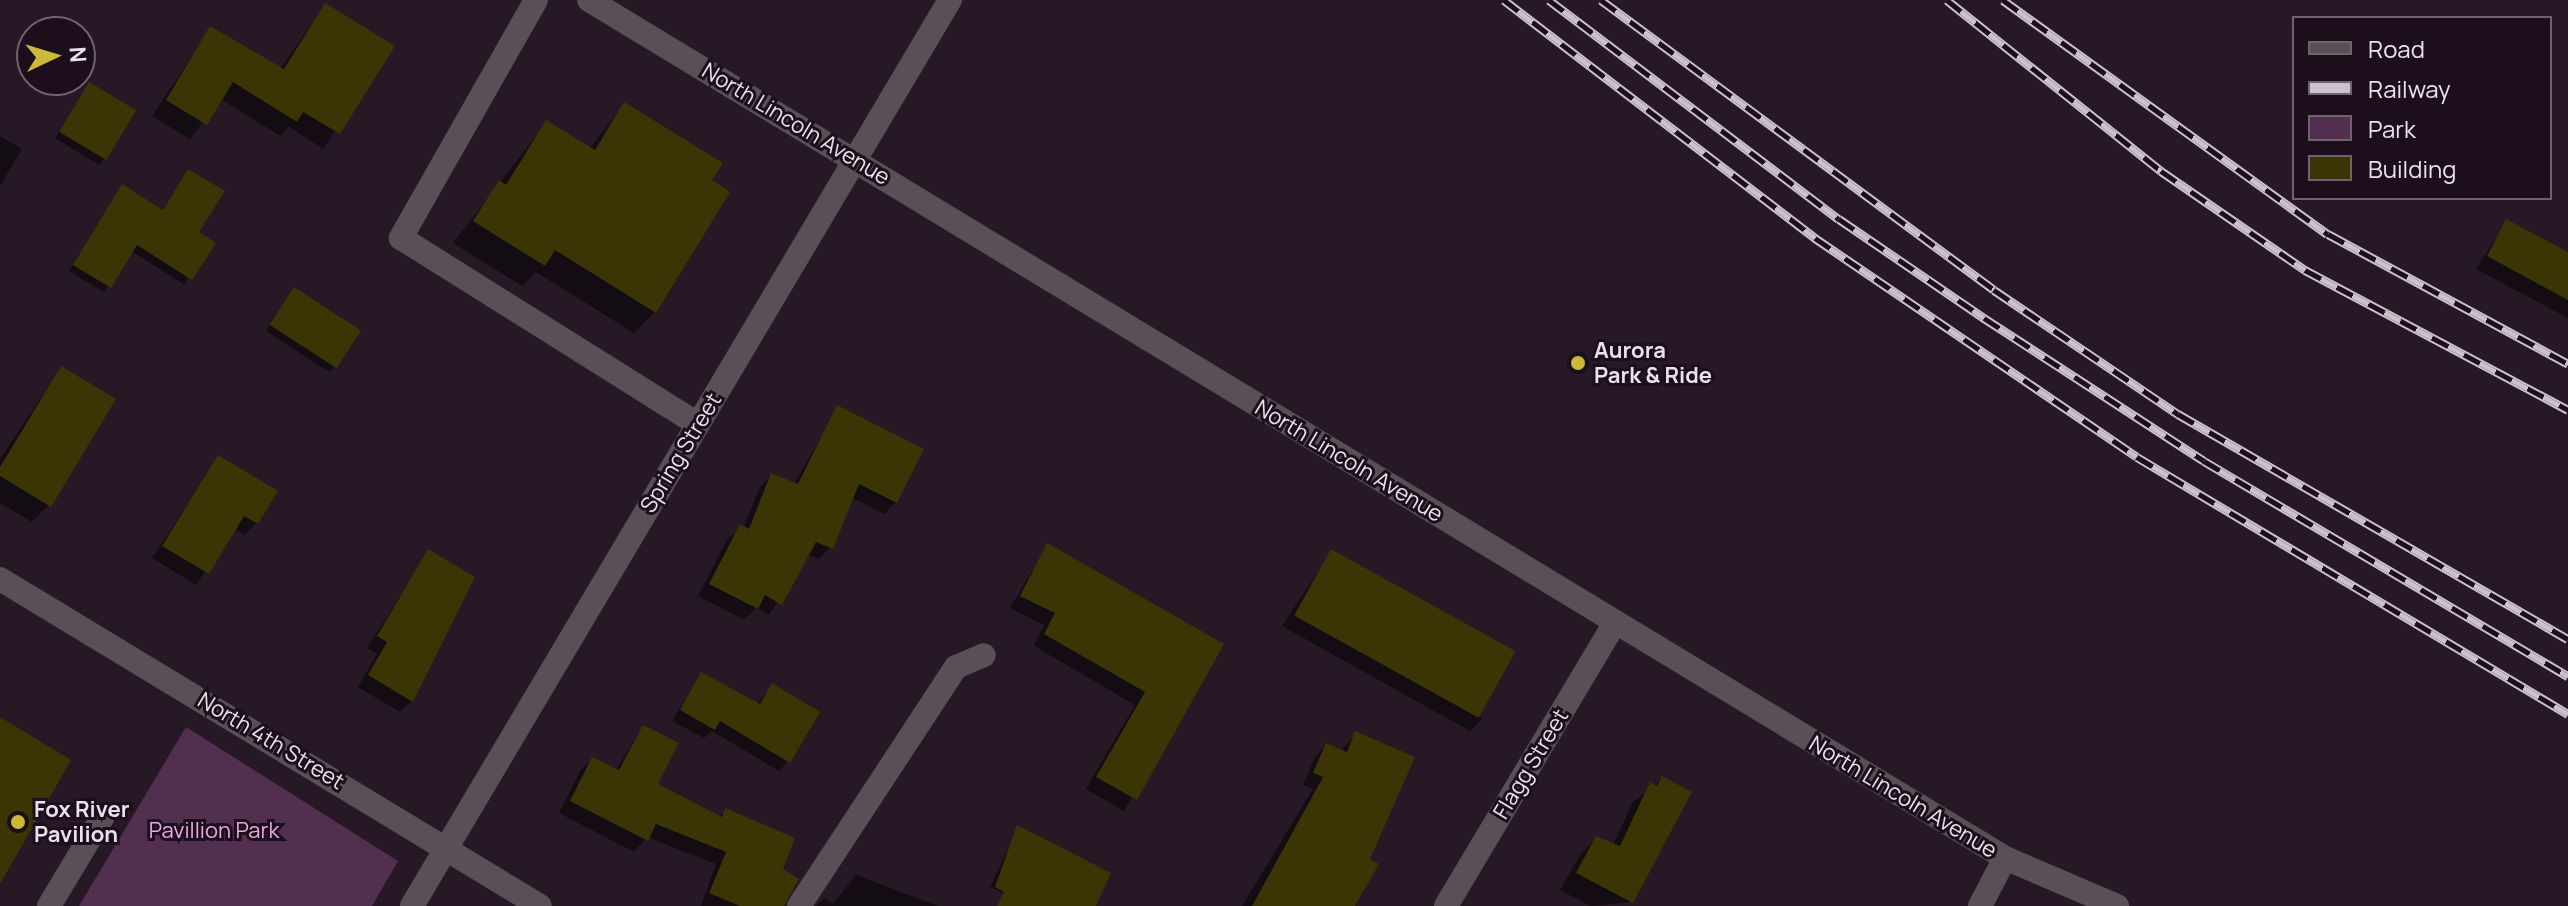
<!DOCTYPE html>
<style>
body{margin:0}
#map{position:relative;width:2568px;height:906px;overflow:hidden;background:#261824;font-family:Manrope,sans-serif}
div>[style]{position:absolute}
[style*='--x']{left:calc(var(--x)*1px);top:calc(var(--y)*1px);width:calc(var(--w)*1px);rotate:calc(var(--a)*1deg)}
.green>*{inset:0;background:#522f4e}
.shadow>*{inset:0;background:#0007}
.building>*{inset:0;background:#3b3405;transform-origin:0 0}
.minor>*{height:24px;margin:-12px;padding:0 12px;transform-origin:12px;border-radius:12px;background:#585056}
.rail>*{height:9px;margin-top:-4.5px;transform-origin:0;background:repeating-linear-gradient(90deg,#1c0f1b 0 18px,#ccc1ca 0 36px);box-sizing:border-box;border-block:2px solid #ccc1ca}
.dots>*{width:22px;height:22px;translate:-50% -50%;box-sizing:border-box;border:4px solid #1c0f1b;border-radius:50%}
span{translate:-50% -50%;white-space:nowrap;text-align:center;line-height:1.15;-webkit-text-stroke:6px #1c0f1b;paint-order:stroke}
.street-label{font-size:22px;color:#ebe1ea}
.poi-label{font-size:22px;color:#ebe1ea;font-weight:700}
.left{translate:0 -50%;text-align:left}
.park-label{font-size:22px;color:#eba7e2}
.legend{position:absolute;left:2292px;top:16px;width:260px;height:184px;box-sizing:border-box;background:#1c0f1b;border:2px solid #6f636e;margin:0;padding:10px 14px;list-style:none;font-size:24px;color:#ebe1ea}
.legend li{display:flex;align-items:center;gap:16px;height:40px}
.legend b{width:40px;border:2px solid #6f636e}
.north{position:absolute;left:16px;top:16px;width:80px;height:80px;box-sizing:border-box;background:#1c0f1b;border:2px solid #6f636e;border-radius:50%;rotate:86deg;font-size:22px;font-weight:700;line-height:32px;text-align:center;color:#ebe1ea}
.north::after{content:'';display:block;margin:auto;width:28px;height:36px;background:#cdb938;clip-path:polygon(50% 0,100% 100%,50% 72%,0 100%)}
</style>
<div id="map">
<div class="green">
<div style="clip-path:polygon(186px 727px,398px 861px,372px 906px,79px 906px)"></div>
</div>
<div class="shadow">
<div style="clip-path:polygon(325px 5px,392px 47px,323px 149px,289px 127px,280px 136px,221px 99px,190px 139px,152px 116px,211px 28px,280px 69px)"></div>
<div style="clip-path:polygon(90px 84px,104px 159px,99px 165px,55px 138px)"></div>
<div style="clip-path:polygon(624px 105px,709px 181px,655px 312px,634px 333px,536px 272px,522px 286px,453px 243px,546px 123px,589px 149px)"></div>
<div style="clip-path:polygon(0 136px,22px 149px,0 186px)"></div>
<div style="clip-path:polygon(188px 171px,196px 233px,185px 285px,131px 251px,104px 292px,69px 271px,122px 186px,162px 211px)"></div>
<div style="clip-path:polygon(2507px 221px,2568px 254px,2568px 318px,2476px 269px)"></div>
<div style="clip-path:polygon(289px 295px,334px 367px,329px 372px,266px 331px)"></div>
<div style="clip-path:polygon(61px 368px,49px 505px,32px 522px,0 503px,0 459px)"></div>
<div style="clip-path:polygon(838px 408px,896px 502px,884px 514px,851px 497px,831px 547px,819px 559px,807px 554px,769px 615px,756px 608px,744px 620px,698px 596px,728px 538px,743px 528px,760px 487px,772px 475px,794px 484px)"></div>
<div style="clip-path:polygon(218px 458px,256px 523px,244px 535px,234px 528px,196px 585px,152px 558px)"></div>
<div style="clip-path:polygon(1047px 546px,1222px 645px,1124px 811px,1086px 789px,1135px 705px,1034px 646px,1044px 625px,1010px 608px)"></div>
<div style="clip-path:polygon(1332px 551px,1482px 719px,1470px 731px,1282px 626px)"></div>
<div style="clip-path:polygon(428px 552px,412px 701px,400px 712px,358px 687px,377px 654px,367px 648px)"></div>
<div style="clip-path:polygon(701px 675px,757px 704px,772px 686px,788px 761px,779px 771px,712px 731px,704px 738px,672px 721px)"></div>
<div style="clip-path:polygon(643px 727px,655px 784px,719px 817px,726px 811px,781px 870px,783px 906px,701px 906px,716px 864px,647px 837px,634px 852px,559px 813px,580px 771px,592px 759px,615px 771px)"></div>
<div style="clip-path:polygon(1356px 733px,1367px 860px,1355px 906px,1242px 906px,1313px 789px,1303px 785px,1315px 757px,1326px 745px,1341px 751px)"></div>
<div style="clip-path:polygon(1663px 778px,1632px 902px,1590px 906px,1560px 890px,1580px 855px,1597px 838px,1613px 845px,1633px 802px)"></div>
<div style="clip-path:polygon(1018px 828px,1094px 906px,1032px 906px,990px 887px)"></div>
<div style="clip-path:polygon(856px 875px,938px 906px,816px 906px,824px 898px,833px 904px)"></div>
</div>
<div class="building">
<div style="clip-path:polygon(325px 3px,395px 46px,340px 134px,303px 112px,297px 122px,233px 82px,207px 125px,166px 100px,210px 26px,284px 69px)"></div>
<div style="left:89px;top:82px;width:55px;height:58px;rotate:31deg"></div>
<div style="clip-path:polygon(624px 102px,723px 163px,712px 180px,730px 192px,656px 313px,555px 250px,545px 266px,473px 221px,499px 180px,506px 185px,546px 120px,595px 150px)"></div>
<div style="clip-path:polygon(188px 169px,225px 191px,199px 232px,216px 243px,192px 280px,137px 245px,111px 288px,73px 265px,122px 184px,163px 210px)"></div>
<div style="clip-path:polygon(2506px 219px,2568px 252px,2568px 300px,2487px 256px)"></div>
<div style="left:294px;top:287px;width:80px;height:45px;rotate:33deg"></div>
<div style="clip-path:polygon(61px 366px,116px 399px,51px 507px,0 476px,0 467px)"></div>
<div style="clip-path:polygon(837px 405px,924px 449px,897px 503px,859px 484px,833px 549px,816px 542px,782px 605px,765px 595px,758px 609px,709px 584px,740px 524px,749px 529px,771px 473px,798px 484px)"></div>
<div style="clip-path:polygon(218px 455px,278px 491px,258px 524px,244px 516px,209px 574px,162px 546px)"></div>
<div style="clip-path:polygon(1047px 543px,1224px 644px,1137px 800px,1096px 777px,1145px 692px,1044px 634px,1055px 613px,1020px 596px)"></div>
<div style="clip-path:polygon(428px 549px,475px 577px,413px 702px,368px 675px,387px 642px,377px 636px)"></div>
<div style="left:1331px;top:549px;width:211px;height:76px;rotate:29deg"></div>
<div style="clip-path:polygon(701px 672px,760px 704px,772px 683px,820px 712px,790px 763px,720px 721px,715px 730px,680px 710px)"></div>
<div style="clip-path:polygon(0 717px,71px 760px,0 884px)"></div>
<div style="clip-path:polygon(643px 725px,679px 743px,658px 784px,722px 817px,725px 808px,795px 838px,783px 869px,799px 879px,784px 906px,740px 906px,709px 893px,726px 852px,656px 824px,648px 841px,570px 801px,592px 757px,619px 770px)"></div>
<div style="clip-path:polygon(1355px 731px,1415px 757px,1370px 859px,1379px 864px,1355px 906px,1252px 906px,1323px 777px,1313px 773px,1326px 743px,1347px 752px)"></div>
<div style="clip-path:polygon(1662px 776px,1692px 792px,1633px 903px,1576px 873px,1596px 836px,1620px 846px,1650px 782px,1657px 786px)"></div>
<div style="clip-path:polygon(1017px 825px,1111px 873px,1096px 906px,997px 906px,1004px 892px,995px 887px)"></div>
</div>
<div class="minor">
<div style="--x:536;--y:0;--w:274;--a:119.6"></div>
<div style="--x:401;--y:238;--w:350;--a:32.1"></div>
<div style="--x:589;--y:0;--w:1656;--a:31.21"></div>
<div style="--x:2005;--y:858;--w:122;--a:23.2"></div>
<div style="--x:0;--y:579;--w:631;--a:31.2"></div>
<div style="--x:49;--y:906;--w:105;--a:-59"></div>
<div style="--x:412;--y:906;--w:1054;--a:-59.3"></div>
<div style="--x:799;--y:906;--w:286;--a:-56.7"></div>
<div style="--x:956;--y:667;--w:30;--a:-23"></div>
<div style="--x:1446;--y:906;--w:330;--a:-59.2"></div>
<div style="--x:1980;--y:906;--w:54;--a:-62.5"></div>
</div>
<div class="rail">
<div style="--x:1504;--y:0;--w:392;--a:37.4"></div>
<div style="--x:1815;--y:238;--w:389;--a:34.2"></div>
<div style="--x:2137;--y:457;--w:502;--a:30.81"></div>
<div style="--x:1549;--y:0;--w:363;--a:37.1"></div>
<div style="--x:1839;--y:219;--w:176;--a:34.3"></div>
<div style="--x:1984;--y:318;--w:262;--a:33"></div>
<div style="--x:2204;--y:461;--w:423;--a:30.6"></div>
<div style="--x:1601;--y:0;--w:488;--a:36.4"></div>
<div style="--x:1994;--y:290;--w:222;--a:34"></div>
<div style="--x:2178;--y:414;--w:450;--a:30"></div>
<div style="--x:1947;--y:0;--w:274;--a:38.6"></div>
<div style="--x:2161;--y:171;--w:175;--a:34.5"></div>
<div style="--x:2305;--y:270;--w:298;--a:28"></div>
<div style="--x:2003;--y:0;--w:400;--a:35.8"></div>
<div style="--x:2328;--y:234;--w:273;--a:28.4"></div>
</div>
<div class="dots">
<div style="left:1578px;top:363px;background:#cdb938"></div>
<div style="left:18px;top:822px;background:#cdb938"></div>
</div>
<div class="street-label">
<span style="left:796px;top:124px;rotate:31deg">North Lincoln Avenue</span>
<span style="left:681px;top:453px;rotate:-59deg">Spring Street</span>
<span style="left:1349px;top:461px;rotate:31deg">North Lincoln Avenue</span>
<span style="left:271px;top:741px;rotate:31deg">North 4th Street</span>
<span style="left:1531px;top:764px;rotate:-59deg">Flagg Street</span>
<span style="left:1903px;top:797px;rotate:31deg">North Lincoln Avenue</span>
</div>
<div class="poi-label">
<span class="left" style="left:1594px;top:363px">Aurora<br>Park &amp; Ride</span>
<span class="left" style="left:34px;top:822px">Fox River<br>Pavilion</span>
</div>
<div class="park-label">
<span style="left:214px;top:831px">Pavillion Park</span>
</div>
<ul class="legend">
<li><b style="height:10px;background:#585056"></b>Road</li>
<li><b style="height:10px;background:#ccc1ca"></b>Railway</li>
<li><b style="height:22px;background:#522f4e"></b>Park</li>
<li><b style="height:22px;background:#3b3405"></b>Building</li>
</ul>
<div class="north">N</div>
</div>
